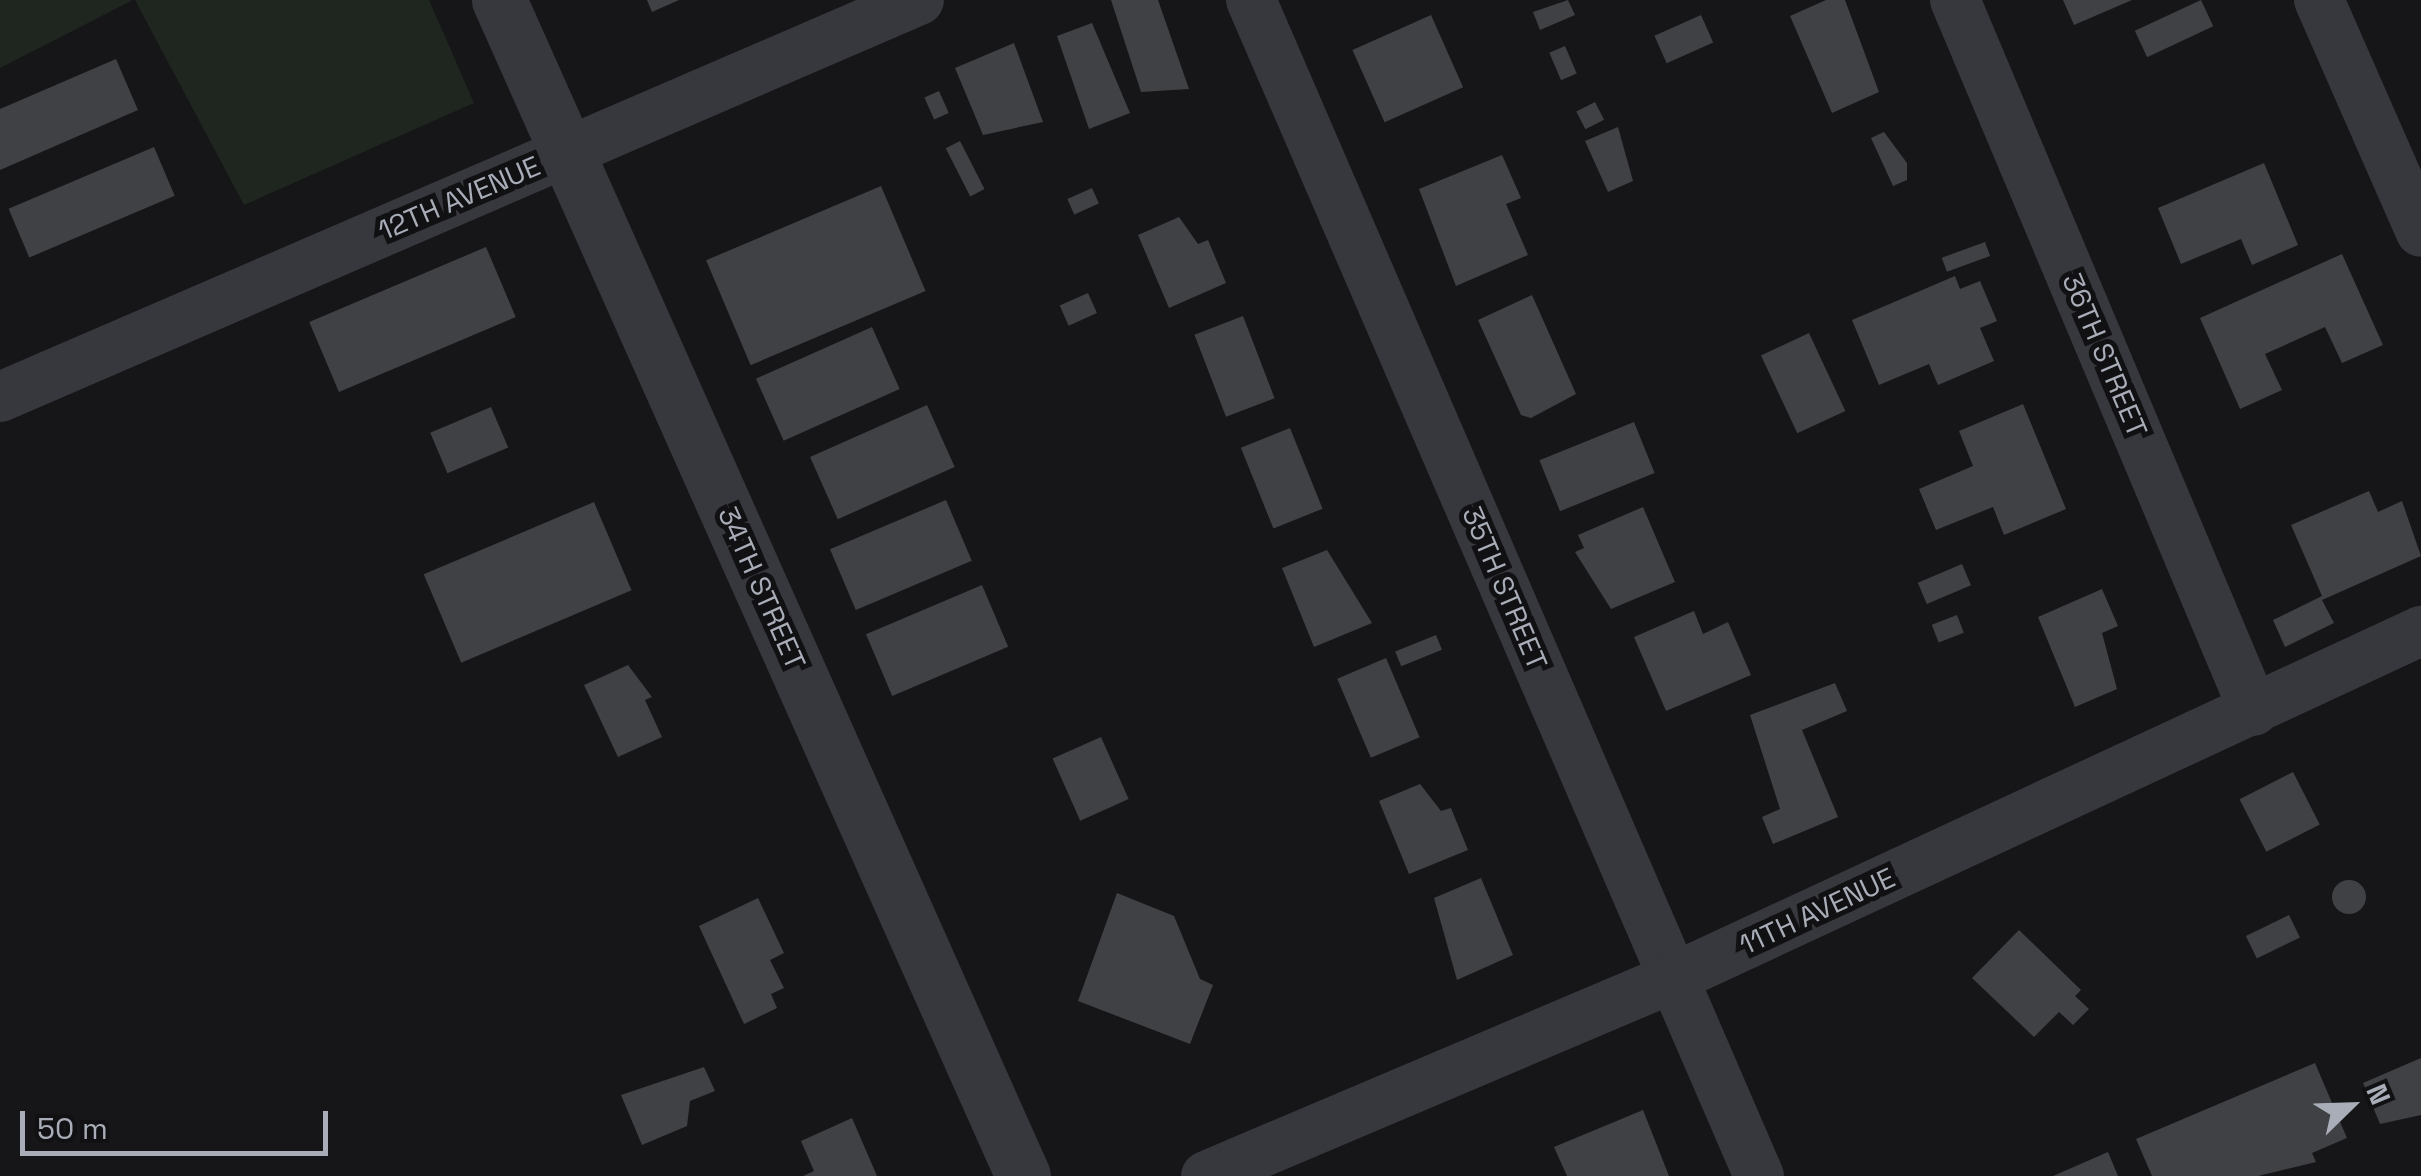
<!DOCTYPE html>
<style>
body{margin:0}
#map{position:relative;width:2421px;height:1176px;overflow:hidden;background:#161618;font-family:"Space Grotesk",sans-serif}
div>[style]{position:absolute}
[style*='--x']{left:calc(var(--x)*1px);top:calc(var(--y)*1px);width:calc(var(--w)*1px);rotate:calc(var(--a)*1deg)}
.green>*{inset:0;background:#1e261f}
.building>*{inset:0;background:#404145;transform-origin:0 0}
.round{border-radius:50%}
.minor>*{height:50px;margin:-25px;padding:0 25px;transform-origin:25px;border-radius:25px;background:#37383d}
.tertiary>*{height:55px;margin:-27.5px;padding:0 27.5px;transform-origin:27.5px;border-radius:27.5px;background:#37383d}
span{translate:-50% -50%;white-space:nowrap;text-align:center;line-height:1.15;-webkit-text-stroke:10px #111113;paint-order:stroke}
.street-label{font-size:28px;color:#a8adb8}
.north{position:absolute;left:2301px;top:1056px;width:100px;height:100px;-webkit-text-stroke:8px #111113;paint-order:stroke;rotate:67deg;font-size:28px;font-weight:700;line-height:40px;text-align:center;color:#a8adb8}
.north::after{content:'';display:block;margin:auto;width:35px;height:45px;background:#a8adb8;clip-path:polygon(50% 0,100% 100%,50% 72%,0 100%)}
.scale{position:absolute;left:20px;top:1111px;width:308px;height:45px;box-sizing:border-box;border:5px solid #a8adb8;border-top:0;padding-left:12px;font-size:30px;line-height:35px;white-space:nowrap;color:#a8adb8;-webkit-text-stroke:8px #111113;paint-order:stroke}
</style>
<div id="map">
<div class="green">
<div style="clip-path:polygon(0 0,133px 0,0 68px)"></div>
<div style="clip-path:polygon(135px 0,429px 0,474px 103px,244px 205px)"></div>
</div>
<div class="building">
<div style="clip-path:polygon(647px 0,679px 0,652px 12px)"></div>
<div style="clip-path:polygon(1111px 0,1158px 0,1189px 89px,1141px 92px)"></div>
<div style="clip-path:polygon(1568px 0,1575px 15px,1540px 30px,1533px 12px)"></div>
<div style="clip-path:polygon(1826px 0,1845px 0,1879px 92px,1832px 113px,1790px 16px)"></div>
<div style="clip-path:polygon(2063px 0,2132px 0,2074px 25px)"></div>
<div style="left:2201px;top:0;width:29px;height:73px;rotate:65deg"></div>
<div style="left:1431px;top:15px;width:79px;height:86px;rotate:66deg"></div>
<div style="left:1701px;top:15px;width:30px;height:51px;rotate:66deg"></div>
<div style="clip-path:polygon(1092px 23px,1130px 113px,1089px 129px,1057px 36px)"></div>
<div style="clip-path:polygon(1014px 43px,1043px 122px,983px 135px,955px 68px)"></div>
<div style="left:1565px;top:46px;width:30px;height:17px;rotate:67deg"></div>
<div style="clip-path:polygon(116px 59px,138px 110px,0 170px,0 109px)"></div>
<div style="left:939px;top:91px;width:24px;height:16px;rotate:66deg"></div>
<div style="left:1595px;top:102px;width:20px;height:21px;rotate:63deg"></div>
<div style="clip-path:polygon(1618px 127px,1633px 181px,1608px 192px,1585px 141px)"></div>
<div style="clip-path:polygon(1884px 132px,1907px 163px,1907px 180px,1893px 186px,1871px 138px)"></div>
<div style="left:960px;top:141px;width:54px;height:16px;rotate:63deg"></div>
<div style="left:154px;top:147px;width:53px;height:158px;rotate:67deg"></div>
<div style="clip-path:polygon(1502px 155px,1521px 198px,1506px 204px,1528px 255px,1456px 286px,1419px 189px)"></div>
<div style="clip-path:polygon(2264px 163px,2298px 245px,2252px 265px,2241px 239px,2181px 264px,2158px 208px)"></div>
<div style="left:881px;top:186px;width:114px;height:190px;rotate:67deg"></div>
<div style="left:1092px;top:188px;width:17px;height:27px;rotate:66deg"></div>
<div style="clip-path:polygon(1179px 217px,1198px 244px,1208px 240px,1226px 283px,1169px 308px,1138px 235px)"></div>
<div style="left:1985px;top:242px;width:15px;height:46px;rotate:70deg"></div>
<div style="left:486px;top:247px;width:76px;height:192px;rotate:67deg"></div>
<div style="clip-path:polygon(2342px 254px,2383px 345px,2342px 363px,2325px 327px,2265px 354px,2282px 390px,2240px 409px,2200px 318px)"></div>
<div style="clip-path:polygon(1955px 276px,1960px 289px,1980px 281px,1997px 321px,1980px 328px,1994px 361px,1938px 385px,1929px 364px,1879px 385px,1852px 320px)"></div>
<div style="left:1088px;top:293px;width:22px;height:31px;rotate:66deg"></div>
<div style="clip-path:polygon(1532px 295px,1576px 394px,1531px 418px,1521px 415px,1478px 320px)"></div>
<div style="left:1243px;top:316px;width:88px;height:52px;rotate:69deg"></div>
<div style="left:872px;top:327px;width:68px;height:127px;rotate:66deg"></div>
<div style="left:1809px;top:333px;width:86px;height:53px;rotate:65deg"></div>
<div style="clip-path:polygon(2023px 404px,2066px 509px,2004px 535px,1993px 507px,1936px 530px,1919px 489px,1973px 466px,1959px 431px)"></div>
<div style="left:927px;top:405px;width:68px;height:128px;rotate:66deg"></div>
<div style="left:491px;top:407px;width:44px;height:66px;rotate:67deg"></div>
<div style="left:1634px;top:422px;width:55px;height:102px;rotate:68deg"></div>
<div style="left:1290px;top:428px;width:87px;height:53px;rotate:68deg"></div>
<div style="clip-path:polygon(2369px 491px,2378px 512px,2402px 501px,2421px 556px,2322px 600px,2334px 623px,2285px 647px,2273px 620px,2322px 596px,2291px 525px)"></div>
<div style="left:946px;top:500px;width:66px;height:126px;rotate:67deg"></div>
<div style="left:594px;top:502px;width:96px;height:185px;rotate:67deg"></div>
<div style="clip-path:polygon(1643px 507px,1675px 582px,1611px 609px,1575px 552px,1584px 548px,1578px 535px)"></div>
<div style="clip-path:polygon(1327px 550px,1372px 623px,1314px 647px,1282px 568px)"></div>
<div style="left:1962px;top:564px;width:23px;height:48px;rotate:67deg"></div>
<div style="left:982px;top:585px;width:67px;height:126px;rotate:67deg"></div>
<div style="clip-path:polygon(2102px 589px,2118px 626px,2102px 633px,2117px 689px,2075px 707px,2038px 617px)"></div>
<div style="clip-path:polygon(1694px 611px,1703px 634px,1728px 622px,1751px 675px,1666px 711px,1634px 637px)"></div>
<div style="left:1957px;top:615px;width:19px;height:27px;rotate:69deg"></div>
<div style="left:1436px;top:635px;width:16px;height:44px;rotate:68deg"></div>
<div style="left:1386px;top:658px;width:86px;height:53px;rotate:67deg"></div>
<div style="clip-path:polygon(628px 665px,652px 697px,645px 700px,662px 737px,618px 757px,584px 685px)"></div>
<div style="clip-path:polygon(1835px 683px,1847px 711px,1802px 730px,1838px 817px,1773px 844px,1762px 817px,1780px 809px,1750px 715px)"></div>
<div style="left:1101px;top:737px;width:68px;height:53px;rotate:66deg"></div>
<div style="left:2293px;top:772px;width:59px;height:60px;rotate:63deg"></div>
<div style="clip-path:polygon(1420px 784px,1441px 811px,1451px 808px,1468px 850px,1409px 874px,1379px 801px)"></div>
<div style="clip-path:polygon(1481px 878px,1513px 955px,1457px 980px,1434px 898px)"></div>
<div class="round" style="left:2332px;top:880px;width:34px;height:34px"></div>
<div style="clip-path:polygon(1117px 893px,1174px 916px,1200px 979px,1213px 985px,1190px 1044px,1078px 1001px)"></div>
<div style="clip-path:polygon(758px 898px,784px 953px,770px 960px,784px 988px,771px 994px,777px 1008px,744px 1024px,699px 926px)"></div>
<div style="left:2289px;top:915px;width:25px;height:48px;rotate:64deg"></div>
<div style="clip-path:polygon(2019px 930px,2081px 990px,2075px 996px,2089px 1009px,2073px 1025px,2059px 1012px,2034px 1037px,1972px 978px)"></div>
<div style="clip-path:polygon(2421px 1058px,2421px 1115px,2380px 1124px,2363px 1083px)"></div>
<div style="clip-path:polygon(2315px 1063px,2347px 1138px,2312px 1153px,2316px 1162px,2258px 1176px,2152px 1176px,2136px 1139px)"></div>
<div style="clip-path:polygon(704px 1067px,715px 1091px,690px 1101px,687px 1126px,642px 1145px,621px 1095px)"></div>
<div style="clip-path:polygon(1643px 1110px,1669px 1176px,1567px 1176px,1554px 1147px)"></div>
<div style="clip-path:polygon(852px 1118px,877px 1176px,803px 1176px,814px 1171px,801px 1141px)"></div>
<div style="clip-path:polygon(2108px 1152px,2118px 1176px,2053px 1176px)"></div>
</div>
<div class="minor">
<div style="--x:1251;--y:0;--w:1281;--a:66.64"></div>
<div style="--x:1955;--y:0;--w:771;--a:67.19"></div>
<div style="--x:2319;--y:0;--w:253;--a:66.3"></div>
<div style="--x:0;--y:397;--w:1001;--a:-23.36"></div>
<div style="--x:1206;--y:1176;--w:507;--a:-22.98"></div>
<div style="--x:1673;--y:978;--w:825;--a:-24.89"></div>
</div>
<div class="tertiary">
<div style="--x:499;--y:0;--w:1287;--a:65.98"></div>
</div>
<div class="street-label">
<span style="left:459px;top:198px;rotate:-23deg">12TH AVENUE</span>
<span style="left:2105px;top:355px;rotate:67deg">36TH STREET</span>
<span style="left:762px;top:588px;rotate:66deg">34TH STREET</span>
<span style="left:1505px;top:588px;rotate:67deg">35TH STREET</span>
<span style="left:1817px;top:911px;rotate:-25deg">11TH AVENUE</span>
</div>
<div class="north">N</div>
<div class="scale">50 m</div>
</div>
